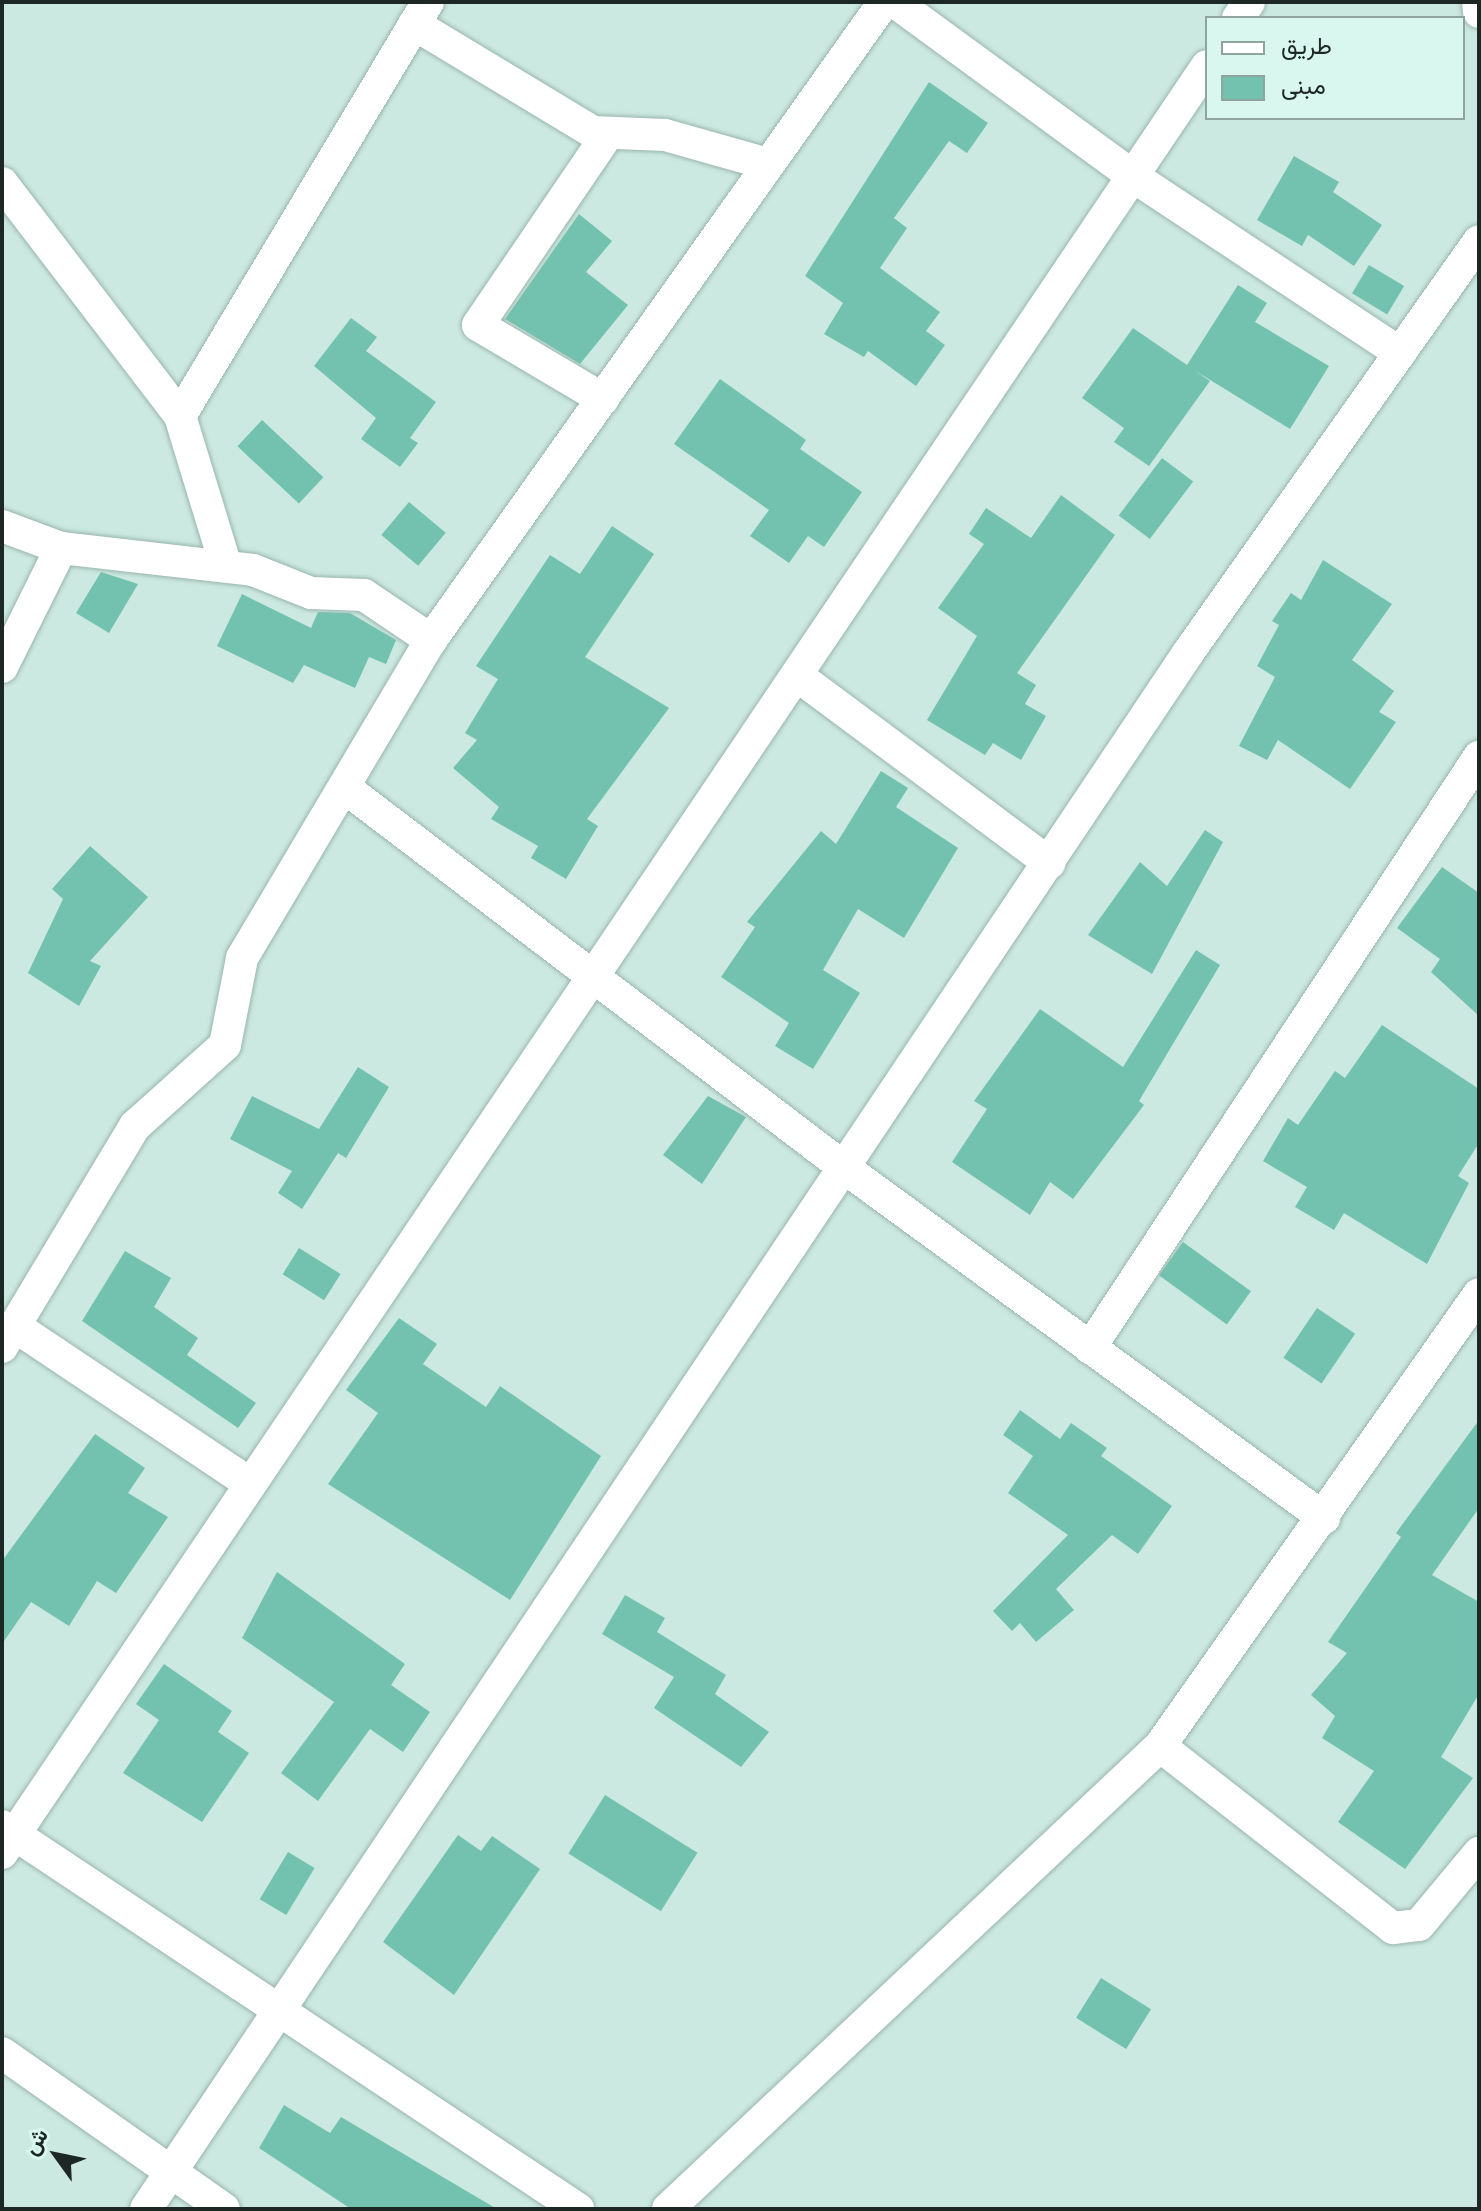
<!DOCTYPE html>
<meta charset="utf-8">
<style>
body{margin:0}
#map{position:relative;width:1481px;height:2211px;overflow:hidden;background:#cce9e1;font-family:"Roboto Condensed",Vazirmatn,sans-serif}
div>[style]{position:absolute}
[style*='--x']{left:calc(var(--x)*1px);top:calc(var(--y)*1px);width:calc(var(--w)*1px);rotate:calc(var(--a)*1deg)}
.building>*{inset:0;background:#73c2af;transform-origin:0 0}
.roads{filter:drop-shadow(0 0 2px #99b5ad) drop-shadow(0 0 2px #99b5ad)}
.minor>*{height:32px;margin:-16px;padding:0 16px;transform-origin:16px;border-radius:16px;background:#fff}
span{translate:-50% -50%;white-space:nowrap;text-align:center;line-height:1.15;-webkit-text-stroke:6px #d9f7ef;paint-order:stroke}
.frame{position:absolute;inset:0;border:4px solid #1d2825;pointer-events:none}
.legend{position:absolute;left:1205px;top:16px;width:260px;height:104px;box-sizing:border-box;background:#d9f7ef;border:2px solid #8ea49e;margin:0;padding:10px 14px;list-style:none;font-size:24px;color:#1d2825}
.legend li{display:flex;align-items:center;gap:16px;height:40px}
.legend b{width:40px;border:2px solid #8ea49e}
.north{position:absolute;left:16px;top:2115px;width:80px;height:80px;-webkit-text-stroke:6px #d9f7ef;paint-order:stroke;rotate:303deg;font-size:22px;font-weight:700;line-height:32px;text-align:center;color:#1d2825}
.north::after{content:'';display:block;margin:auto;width:28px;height:36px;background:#1d2825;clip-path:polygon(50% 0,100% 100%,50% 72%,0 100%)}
</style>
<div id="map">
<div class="building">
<div style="clip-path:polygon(929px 82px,988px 123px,967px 153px,949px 141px,894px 218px,907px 228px,880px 268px,940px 312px,926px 331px,945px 345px,916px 386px,868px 351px,864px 357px,824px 334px,843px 303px,805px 276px)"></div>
<div style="clip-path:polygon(1294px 156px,1339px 182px,1333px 192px,1382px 225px,1354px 266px,1308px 235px,1302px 246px,1257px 220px)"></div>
<div style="clip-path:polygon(579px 214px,612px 241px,586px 272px,628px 305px,580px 364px,505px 319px)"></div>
<div style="left:1369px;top:265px;width:41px;height:33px;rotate:31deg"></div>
<div style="clip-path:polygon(1238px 285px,1267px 303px,1255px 322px,1329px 366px,1290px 429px,1194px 370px,1210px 381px,1149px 466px,1114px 442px,1124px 428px,1082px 398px,1133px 328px,1187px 365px)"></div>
<div style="clip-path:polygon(351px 318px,377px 337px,366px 351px,436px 402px,410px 438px,418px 443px,400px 467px,361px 439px,376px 418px,314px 366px)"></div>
<div style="clip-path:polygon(720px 379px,806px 440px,800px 449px,862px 492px,824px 547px,808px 536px,789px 563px,750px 536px,769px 510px,674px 444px)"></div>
<div style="left:262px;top:420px;width:84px;height:36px;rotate:43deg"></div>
<div style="left:1162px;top:458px;width:39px;height:72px;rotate:37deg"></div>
<div style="clip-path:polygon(1061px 495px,1115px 535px,1017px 673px,1036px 685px,1025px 704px,1046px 716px,1021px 760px,993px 743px,985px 755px,927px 720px,977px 636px,938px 608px,984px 544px,969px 534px,986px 508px,1031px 538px)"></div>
<div style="left:409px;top:502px;width:48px;height:43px;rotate:40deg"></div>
<div style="clip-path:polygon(612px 526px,654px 554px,585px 657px,669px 708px,587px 819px,598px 826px,566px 879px,531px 858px,538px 846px,491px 819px,499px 807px,453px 768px,477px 740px,465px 733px,498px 679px,476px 666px,550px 555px,580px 574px)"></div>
<div style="clip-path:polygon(1323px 560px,1392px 604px,1352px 660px,1394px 691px,1379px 712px,1396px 722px,1350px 789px,1278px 740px,1267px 760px,1239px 746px,1275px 677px,1257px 666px,1279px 625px,1272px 621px,1291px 593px,1301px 600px)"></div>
<div style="clip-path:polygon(101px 572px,138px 584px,109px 633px,76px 613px)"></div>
<div style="clip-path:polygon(242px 594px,311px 628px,318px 612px,350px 613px,396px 640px,386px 664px,369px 657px,355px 688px,304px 665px,293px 683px,217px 646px)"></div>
<div style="clip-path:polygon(881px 771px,908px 788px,896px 807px,958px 848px,904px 938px,858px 909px,823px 970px,860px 993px,813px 1069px,775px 1046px,789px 1023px,721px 977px,755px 927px,747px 922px,821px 831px,836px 844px)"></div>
<div style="clip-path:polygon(1205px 830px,1223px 842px,1152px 974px,1088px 935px,1140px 862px,1167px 886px)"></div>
<div style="clip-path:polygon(90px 846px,148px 897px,90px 961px,101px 966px,79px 1006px,28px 973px,63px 899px,52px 889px)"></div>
<div style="clip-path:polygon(1442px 867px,1479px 893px,1479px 1016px,1431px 972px,1440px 959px,1397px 928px)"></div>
<div style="clip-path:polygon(1196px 950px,1220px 965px,1139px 1101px,1144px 1105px,1073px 1199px,1050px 1182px,1030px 1215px,952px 1162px,987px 1109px,974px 1101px,1040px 1009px,1123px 1067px)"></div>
<div style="clip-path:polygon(1382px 1025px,1479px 1089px,1479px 1143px,1458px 1176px,1469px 1183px,1427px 1264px,1344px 1213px,1334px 1230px,1295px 1207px,1307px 1187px,1263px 1161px,1288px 1118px,1298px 1125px,1335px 1071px,1345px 1078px)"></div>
<div style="clip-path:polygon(358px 1067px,389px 1087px,346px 1158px,338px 1153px,302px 1209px,278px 1193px,292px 1171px,230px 1139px,252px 1096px,319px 1129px)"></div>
<div style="clip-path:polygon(708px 1096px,746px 1117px,702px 1184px,663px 1155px)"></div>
<div style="left:1183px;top:1242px;width:84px;height:41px;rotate:36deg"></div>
<div style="left:299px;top:1248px;width:49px;height:31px;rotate:32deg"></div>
<div style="clip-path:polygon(125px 1251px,171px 1278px,154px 1307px,198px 1338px,187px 1355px,256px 1403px,238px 1428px,82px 1321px)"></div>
<div style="left:1317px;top:1308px;width:46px;height:60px;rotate:34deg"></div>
<div style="clip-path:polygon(399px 1318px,437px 1344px,423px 1364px,486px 1407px,500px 1386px,601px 1456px,510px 1600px,328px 1484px,378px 1413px,346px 1390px)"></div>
<div style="clip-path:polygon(1020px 1410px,1060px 1439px,1071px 1423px,1107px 1448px,1101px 1456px,1172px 1506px,1138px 1554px,1112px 1535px,1056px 1589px,1074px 1610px,1036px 1642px,1020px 1623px,1012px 1631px,993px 1611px,1068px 1535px,1008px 1493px,1033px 1456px,1003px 1435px)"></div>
<div style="clip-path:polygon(1479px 1420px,1479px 1508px,1432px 1575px,1479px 1602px,1479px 1694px,1441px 1757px,1473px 1778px,1405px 1869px,1338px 1822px,1374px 1771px,1322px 1738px,1335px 1716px,1311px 1695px,1347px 1653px,1328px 1642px,1401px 1537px,1396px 1533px)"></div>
<div style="clip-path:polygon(95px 1434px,145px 1468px,128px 1493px,168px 1517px,116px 1593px,97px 1581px,69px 1626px,31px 1602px,2px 1644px,2px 1561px)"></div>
<div style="clip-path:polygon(277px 1572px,405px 1664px,391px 1685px,430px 1712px,403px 1752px,370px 1729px,318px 1801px,281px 1773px,334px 1702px,242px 1638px)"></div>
<div style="clip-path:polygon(625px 1595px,665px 1618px,657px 1632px,726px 1675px,715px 1694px,769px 1732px,741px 1767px,654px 1708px,674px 1677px,602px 1634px)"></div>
<div style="clip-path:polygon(164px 1664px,232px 1711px,218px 1732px,249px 1753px,202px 1822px,123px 1773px,159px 1720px,136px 1704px)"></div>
<div style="left:605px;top:1795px;width:109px;height:69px;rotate:32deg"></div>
<div style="clip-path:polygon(458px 1835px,481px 1851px,492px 1836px,540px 1869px,454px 1995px,383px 1942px)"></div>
<div style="left:288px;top:1852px;width:31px;height:55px;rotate:31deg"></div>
<div style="left:1101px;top:1978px;width:59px;height:47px;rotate:32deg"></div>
<div style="clip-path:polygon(284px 2105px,330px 2133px,341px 2117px,497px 2209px,351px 2209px,259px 2148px)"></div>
</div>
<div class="roads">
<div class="minor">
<div style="--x:895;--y:2;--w:296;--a:36.2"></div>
<div style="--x:1134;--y:177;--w:319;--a:33.5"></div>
<div style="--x:1478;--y:2;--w:10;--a:84"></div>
<div style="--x:1238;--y:18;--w:19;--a:-55"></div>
<div style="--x:414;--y:24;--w:209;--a:31.1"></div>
<div style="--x:593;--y:132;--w:72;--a:2.4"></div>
<div style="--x:665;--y:135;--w:107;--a:15.7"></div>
<div style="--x:2;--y:183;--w:293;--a:52.6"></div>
<div style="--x:180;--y:416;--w:157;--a:73"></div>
<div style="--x:603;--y:399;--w:145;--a:-149.4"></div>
<div style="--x:478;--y:325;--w:230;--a:-55.8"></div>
<div style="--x:180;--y:416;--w:483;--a:-59.1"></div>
<div style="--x:2;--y:526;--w:63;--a:20.4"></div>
<div style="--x:61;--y:548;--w:193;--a:6.5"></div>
<div style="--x:253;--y:570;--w:62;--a:21.6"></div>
<div style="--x:311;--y:593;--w:53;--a:2.2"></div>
<div style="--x:364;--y:595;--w:81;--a:33.9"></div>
<div style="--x:2;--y:667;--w:133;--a:-63.6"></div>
<div style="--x:799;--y:677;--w:312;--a:36.6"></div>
<div style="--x:344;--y:787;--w:631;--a:37.27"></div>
<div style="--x:846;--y:1169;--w:592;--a:36.13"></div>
<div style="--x:16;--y:1327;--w:280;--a:33.8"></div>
<div style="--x:2;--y:1347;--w:258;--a:-59"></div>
<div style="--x:135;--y:1126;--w:121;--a:-42"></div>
<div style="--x:225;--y:1045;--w:89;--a:-78.9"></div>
<div style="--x:242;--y:958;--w:370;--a:-59.3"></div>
<div style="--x:431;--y:640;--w:782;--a:-54.62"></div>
<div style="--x:1090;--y:1348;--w:708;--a:-56.65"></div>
<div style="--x:1160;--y:1746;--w:296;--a:38"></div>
<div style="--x:1393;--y:1928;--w:26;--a:-7"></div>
<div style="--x:1419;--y:1925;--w:94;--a:-50.2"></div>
<div style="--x:2;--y:1826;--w:692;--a:33.62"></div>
<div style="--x:2;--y:1853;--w:2155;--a:-56.01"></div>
<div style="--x:2;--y:2053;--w:271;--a:35.1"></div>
<div style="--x:146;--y:2209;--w:1873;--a:-56.19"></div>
<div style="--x:1188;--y:653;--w:504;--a:-54.77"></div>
<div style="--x:668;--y:2209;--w:676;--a:-43.26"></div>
<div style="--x:1160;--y:1746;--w:553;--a:-54.79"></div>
</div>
</div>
<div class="frame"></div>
<ul class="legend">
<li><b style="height:10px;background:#fff"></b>طريق</li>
<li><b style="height:22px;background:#73c2af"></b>مبنى</li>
</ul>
<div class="north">ش</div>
</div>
